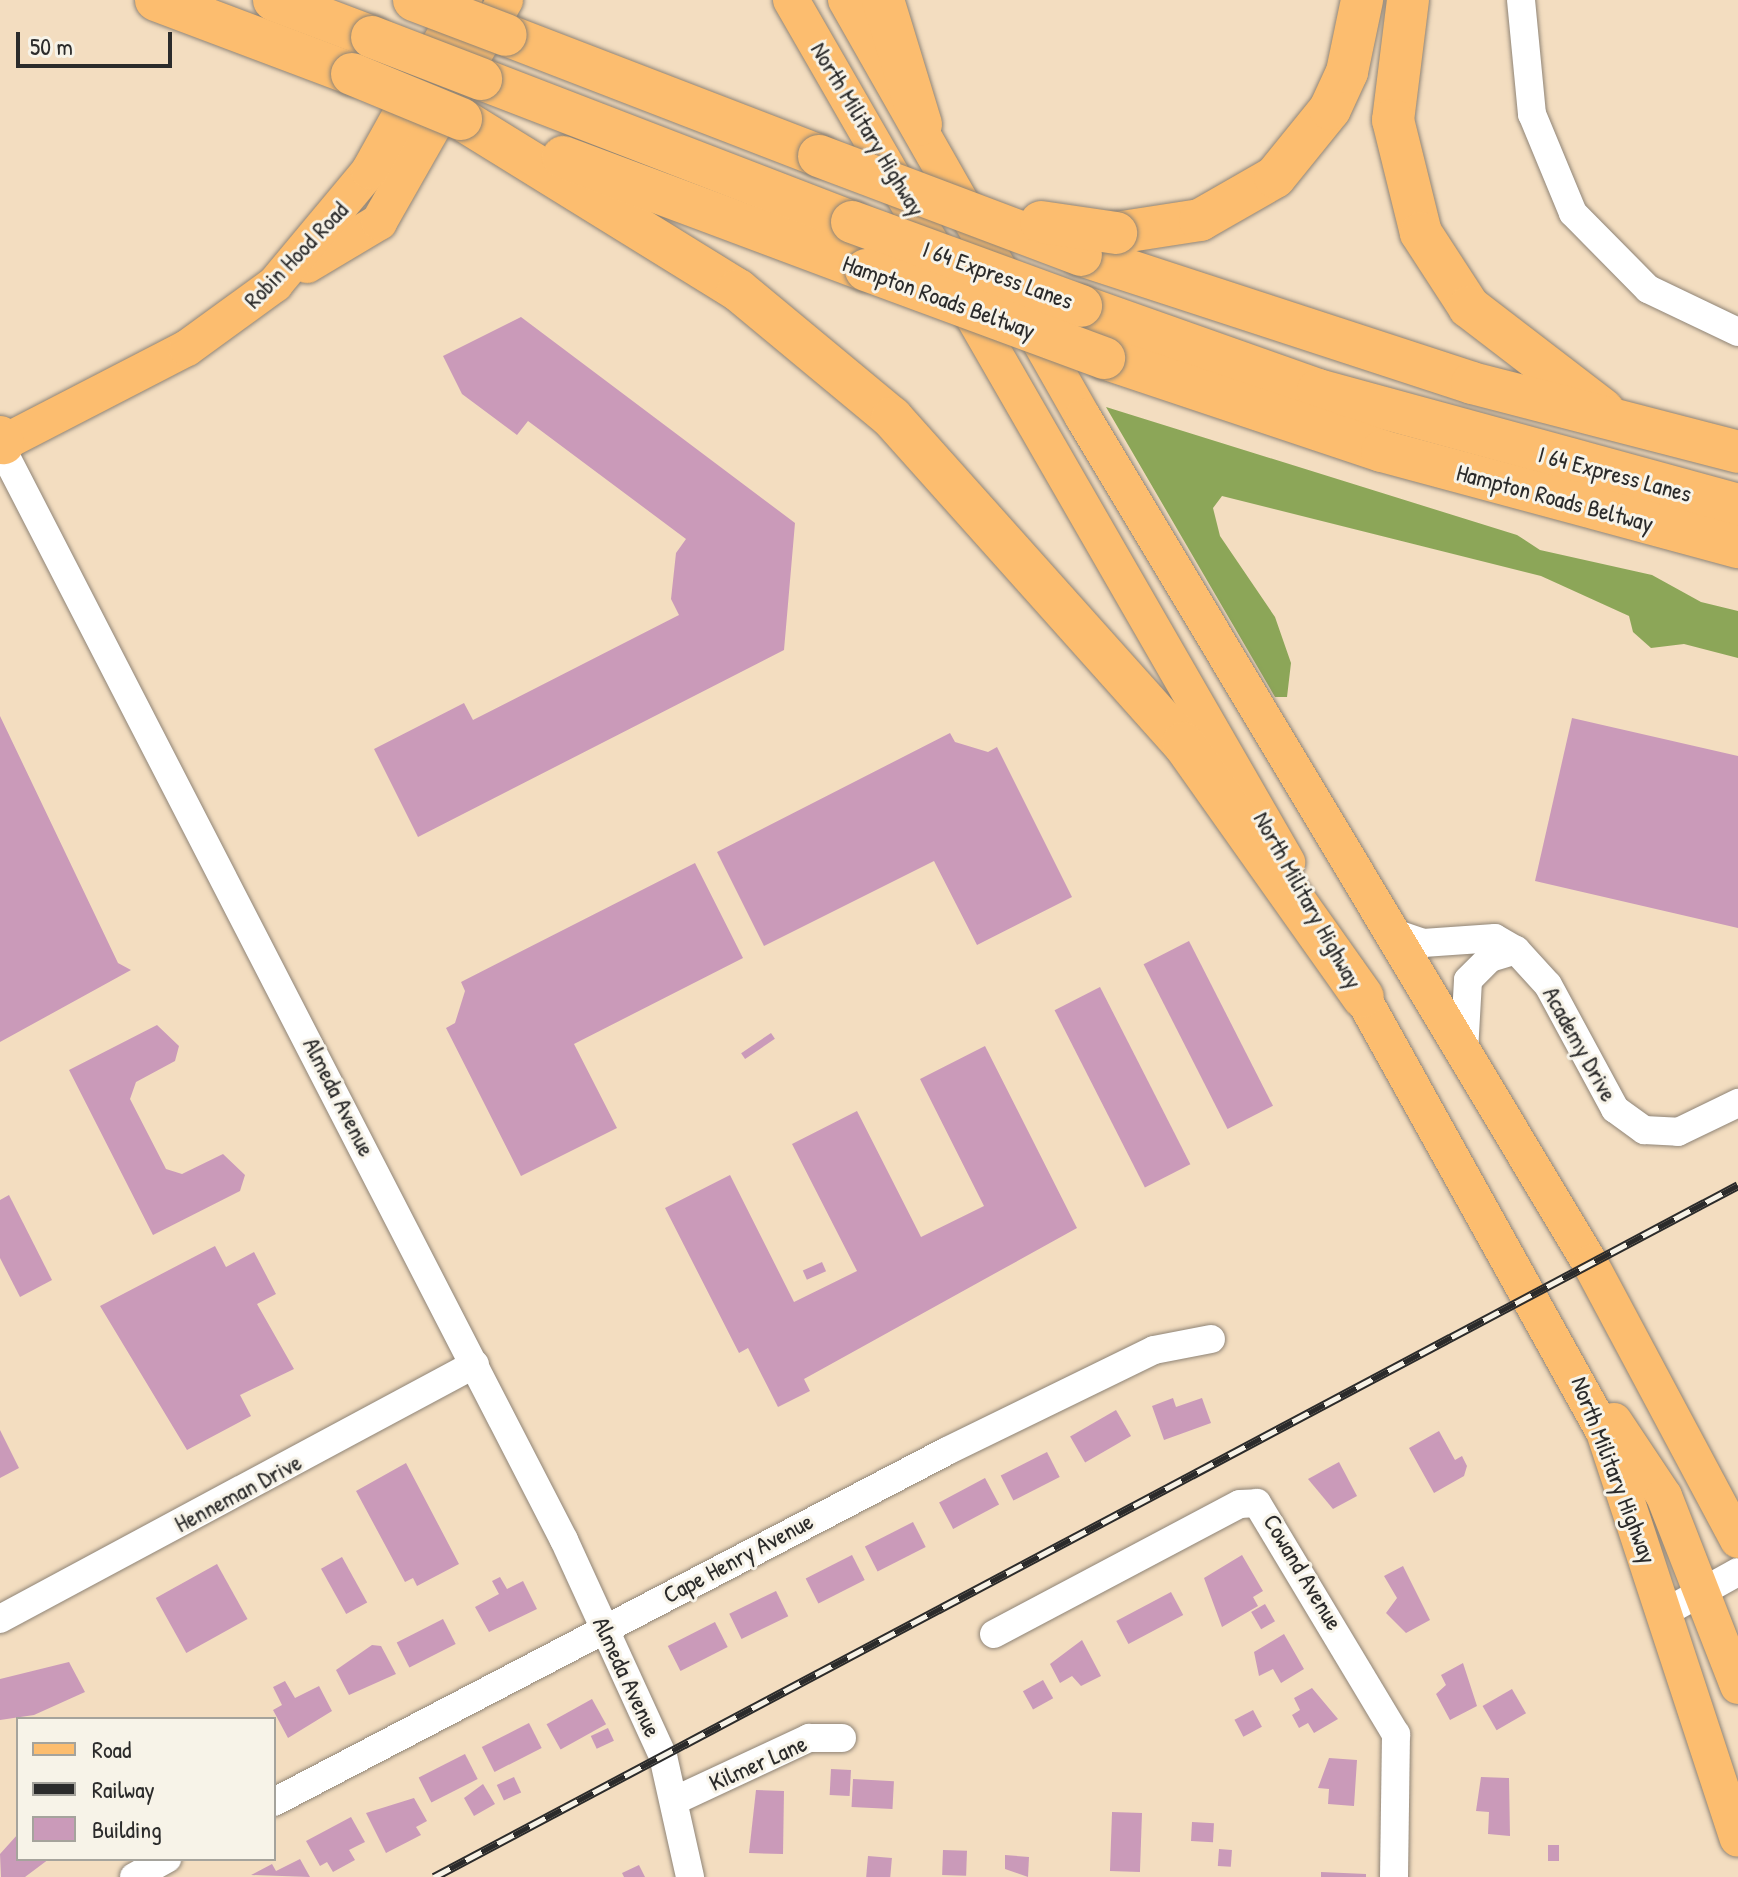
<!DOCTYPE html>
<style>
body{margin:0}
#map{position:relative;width:1738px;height:1877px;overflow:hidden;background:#f3ddc0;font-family:"Patrick Hand",sans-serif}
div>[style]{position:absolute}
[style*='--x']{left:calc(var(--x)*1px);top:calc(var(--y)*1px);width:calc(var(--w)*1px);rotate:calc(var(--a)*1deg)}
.forest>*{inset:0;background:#8ca658}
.building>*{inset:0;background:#ca9ab9;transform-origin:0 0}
.roads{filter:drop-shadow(0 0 2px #8f8476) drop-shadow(0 0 2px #8f8476)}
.minor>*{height:28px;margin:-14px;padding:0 14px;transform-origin:14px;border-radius:14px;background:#fff}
.major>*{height:36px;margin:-18px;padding:0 18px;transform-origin:18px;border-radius:18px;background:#fcbd6f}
.highway>*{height:42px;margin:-21px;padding:0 21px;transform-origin:21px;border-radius:21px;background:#fcbd6f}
.rail>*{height:9px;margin-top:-4.5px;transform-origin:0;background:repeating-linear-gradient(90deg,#f7f3e8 0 18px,#2b2b2b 0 36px);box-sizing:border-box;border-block:2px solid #2b2b2b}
.bridges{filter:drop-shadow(0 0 2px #8f8476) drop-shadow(0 0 2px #8f8476)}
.highway-bridge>*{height:42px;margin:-21px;padding:0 21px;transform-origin:21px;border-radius:21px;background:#fcbd6f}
span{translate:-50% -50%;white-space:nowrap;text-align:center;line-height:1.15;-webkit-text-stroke:6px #f7f3e8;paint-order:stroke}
.street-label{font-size:24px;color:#2b2b2b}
.legend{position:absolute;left:16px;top:1717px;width:260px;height:144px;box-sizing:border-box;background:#f7f3e8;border:2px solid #a5a39c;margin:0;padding:10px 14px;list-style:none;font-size:24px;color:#2b2b2b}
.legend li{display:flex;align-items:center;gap:16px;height:40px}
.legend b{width:40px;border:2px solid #a5a39c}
.scale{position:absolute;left:16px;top:32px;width:156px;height:36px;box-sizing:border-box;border:4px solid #2b2b2b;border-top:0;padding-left:10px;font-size:24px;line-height:28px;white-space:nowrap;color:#2b2b2b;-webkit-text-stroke:6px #f7f3e8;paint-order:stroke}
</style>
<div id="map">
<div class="forest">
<div style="clip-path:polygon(1106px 407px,1517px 535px,1540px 550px,1652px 575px,1701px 602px,1738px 611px,1738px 658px,1684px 644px,1651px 648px,1633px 632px,1629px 616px,1541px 576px,1222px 496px,1213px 508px,1220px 536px,1275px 617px,1291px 663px,1287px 697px,1275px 697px)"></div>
</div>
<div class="building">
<div style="clip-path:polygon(521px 317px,795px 523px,784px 650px,418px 837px,374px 749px,464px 703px,473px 720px,679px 615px,671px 599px,676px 553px,686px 539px,528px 421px,517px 435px,462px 394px,443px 356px)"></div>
<div style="clip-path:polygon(0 716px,118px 963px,131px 970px,0 1042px)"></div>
<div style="clip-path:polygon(1572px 718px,1738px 756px,1738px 928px,1535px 881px)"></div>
<div style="clip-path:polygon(950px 733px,955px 742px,988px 752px,997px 747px,1072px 897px,977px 945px,934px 861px,764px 946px,717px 852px)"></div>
<div style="clip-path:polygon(695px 863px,743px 958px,574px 1044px,617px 1128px,521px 1176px,446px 1028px,455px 1023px,465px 991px,461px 982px)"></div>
<div style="left:1189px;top:941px;width:185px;height:51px;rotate:63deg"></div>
<div style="left:1100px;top:987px;width:199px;height:51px;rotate:63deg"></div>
<div style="clip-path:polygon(157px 1025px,179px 1046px,175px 1061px,136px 1082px,130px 1099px,166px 1169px,182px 1174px,223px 1154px,245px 1175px,240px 1191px,153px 1235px,69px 1070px)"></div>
<div style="left:771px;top:1033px;width:7px;height:36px;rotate:56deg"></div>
<div style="clip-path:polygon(985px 1046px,1077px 1228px,804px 1379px,810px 1391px,778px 1407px,748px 1348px,739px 1353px,665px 1208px,730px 1175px,794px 1302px,857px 1271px,792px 1144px,857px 1111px,921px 1237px,984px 1206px,920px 1079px)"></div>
<div style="clip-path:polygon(9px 1195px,52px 1280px,20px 1297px,0 1258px,0 1200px)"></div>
<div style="clip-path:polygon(215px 1246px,226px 1267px,254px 1252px,276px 1294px,257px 1304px,294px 1369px,240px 1395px,251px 1416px,187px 1450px,100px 1306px)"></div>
<div style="left:822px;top:1262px;width:10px;height:21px;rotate:66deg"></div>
<div style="clip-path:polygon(1173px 1398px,1176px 1407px,1202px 1398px,1211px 1423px,1164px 1440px,1152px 1406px)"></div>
<div style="left:1116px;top:1410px;width:30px;height:53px;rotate:60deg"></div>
<div style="clip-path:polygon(0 1430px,19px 1468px,0 1478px)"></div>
<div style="clip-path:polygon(1439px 1431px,1455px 1460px,1462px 1456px,1467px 1466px,1464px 1476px,1434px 1493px,1409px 1448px)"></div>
<div style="left:1047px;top:1452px;width:28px;height:52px;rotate:63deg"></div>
<div style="clip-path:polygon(1339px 1462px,1357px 1496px,1333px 1509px,1308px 1479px)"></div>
<div style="clip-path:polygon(406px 1463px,459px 1564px,417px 1586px,413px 1578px,405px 1582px,356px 1491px)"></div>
<div style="left:985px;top:1478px;width:30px;height:52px;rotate:62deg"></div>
<div style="left:913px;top:1522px;width:28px;height:54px;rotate:63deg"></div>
<div style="left:852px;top:1555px;width:28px;height:52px;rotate:63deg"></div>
<div style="clip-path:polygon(1242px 1555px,1263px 1591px,1253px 1597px,1258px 1606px,1222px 1627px,1204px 1578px)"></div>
<div style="left:342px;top:1557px;width:52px;height:24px;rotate:61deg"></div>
<div style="left:217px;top:1564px;width:63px;height:70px;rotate:61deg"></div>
<div style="clip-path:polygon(1403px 1566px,1430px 1620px,1406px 1633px,1386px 1613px,1397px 1598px,1384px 1576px)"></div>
<div style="clip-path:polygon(500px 1577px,507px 1589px,523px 1581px,537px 1609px,489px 1632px,475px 1607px,499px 1594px,492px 1581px)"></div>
<div style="left:776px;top:1591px;width:28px;height:52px;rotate:64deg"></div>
<div style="left:1171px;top:1592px;width:26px;height:62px;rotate:62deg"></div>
<div style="left:1265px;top:1604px;width:20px;height:16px;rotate:60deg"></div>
<div style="left:443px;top:1619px;width:28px;height:52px;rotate:63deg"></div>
<div style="left:715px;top:1622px;width:28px;height:53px;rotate:63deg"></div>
<div style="clip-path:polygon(1284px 1634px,1304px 1669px,1281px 1683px,1273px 1669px,1259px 1676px,1254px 1652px)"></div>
<div style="clip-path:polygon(1082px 1640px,1101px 1676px,1081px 1686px,1072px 1676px,1060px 1683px,1050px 1664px)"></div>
<div style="clip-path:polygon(372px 1645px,381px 1646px,396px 1674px,349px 1695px,336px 1670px)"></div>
<div style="clip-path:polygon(69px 1662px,85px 1692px,34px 1715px,0 1720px,0 1679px)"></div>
<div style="clip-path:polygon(1463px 1663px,1477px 1706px,1450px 1720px,1436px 1694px,1446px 1685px,1441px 1675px)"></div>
<div style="left:1043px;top:1680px;width:21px;height:23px;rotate:61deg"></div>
<div style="clip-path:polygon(285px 1681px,295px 1698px,319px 1686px,332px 1711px,288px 1738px,273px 1710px,282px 1705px,273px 1687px)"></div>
<div style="clip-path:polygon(1312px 1688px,1338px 1719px,1314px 1733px,1308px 1723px,1299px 1728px,1292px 1715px,1300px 1710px,1294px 1698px)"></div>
<div style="left:1512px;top:1689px;width:28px;height:34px;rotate:60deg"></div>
<div style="left:592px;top:1699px;width:29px;height:52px;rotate:61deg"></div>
<div style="left:1253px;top:1710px;width:19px;height:21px;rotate:62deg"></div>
<div style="left:529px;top:1723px;width:28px;height:53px;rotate:63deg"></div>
<div style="left:608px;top:1728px;width:14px;height:19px;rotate:65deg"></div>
<div style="left:465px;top:1754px;width:28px;height:52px;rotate:63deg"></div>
<div style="clip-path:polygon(1329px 1758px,1357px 1760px,1354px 1806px,1328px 1804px,1329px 1789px,1318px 1788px)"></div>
<div style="left:831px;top:1769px;width:20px;height:26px;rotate:3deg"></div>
<div style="left:514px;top:1777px;width:17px;height:19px;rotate:65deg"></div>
<div style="clip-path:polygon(1481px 1777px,1509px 1778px,1510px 1836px,1488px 1834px,1489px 1812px,1476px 1811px)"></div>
<div style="left:853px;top:1779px;width:41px;height:28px;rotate:3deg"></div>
<div style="clip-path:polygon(483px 1784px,495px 1804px,474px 1816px,464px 1798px)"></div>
<div style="clip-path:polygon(756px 1790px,784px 1791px,783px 1854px,749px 1853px)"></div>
<div style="clip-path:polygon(414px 1798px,427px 1821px,416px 1827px,421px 1835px,386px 1853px,366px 1813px)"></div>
<div style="left:1142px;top:1813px;width:59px;height:30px;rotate:92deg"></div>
<div style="clip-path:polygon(351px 1817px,365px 1842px,349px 1850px,355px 1860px,333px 1872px,327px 1862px,320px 1866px,306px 1841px)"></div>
<div style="left:1192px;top:1822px;width:22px;height:19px;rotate:3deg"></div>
<div style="clip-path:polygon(18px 1834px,18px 1859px,49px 1859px,25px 1877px,1px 1877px,0 1854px)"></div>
<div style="left:1548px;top:1845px;width:11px;height:16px"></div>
<div style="left:1219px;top:1849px;width:13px;height:17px;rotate:4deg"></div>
<div style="left:943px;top:1850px;width:24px;height:25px;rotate:2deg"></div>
<div style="clip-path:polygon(1005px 1855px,1029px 1857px,1028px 1877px,1005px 1869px)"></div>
<div style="left:868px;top:1856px;width:24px;height:21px;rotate:5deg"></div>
<div style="clip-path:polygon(300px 1859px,310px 1877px,251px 1875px,272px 1864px,276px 1871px)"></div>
<div style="clip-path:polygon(639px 1865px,645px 1877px,624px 1877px,622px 1873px)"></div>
<div style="clip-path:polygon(1321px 1872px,1366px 1874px,1366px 1877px,1321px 1877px)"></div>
</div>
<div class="roads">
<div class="minor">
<div style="--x:1521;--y:0;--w:115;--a:84.5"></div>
<div style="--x:1532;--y:114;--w:107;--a:67.5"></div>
<div style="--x:1573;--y:213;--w:107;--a:45.4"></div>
<div style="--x:1648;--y:289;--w:100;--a:25.5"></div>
<div style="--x:0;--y:445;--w:1232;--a:62.75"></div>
<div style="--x:564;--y:1540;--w:238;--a:65.4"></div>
<div style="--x:663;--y:1756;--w:124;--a:77.4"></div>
<div style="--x:1394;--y:933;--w:31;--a:19"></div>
<div style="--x:1423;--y:943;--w:72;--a:-4"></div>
<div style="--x:1495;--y:938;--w:24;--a:30"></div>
<div style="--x:1516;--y:950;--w:47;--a:47.6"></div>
<div style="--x:1548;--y:985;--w:141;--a:61.6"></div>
<div style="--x:1615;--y:1109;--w:36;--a:36"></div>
<div style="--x:1644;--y:1130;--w:34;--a:3"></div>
<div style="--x:1678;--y:1132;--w:67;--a:-25.8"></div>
<div style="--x:1464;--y:1052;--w:72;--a:-86.8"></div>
<div style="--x:1468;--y:980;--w:31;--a:-45"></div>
<div style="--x:1490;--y:958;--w:27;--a:-17"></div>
<div style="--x:1666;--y:1612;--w:82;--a:-29.1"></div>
<div style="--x:0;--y:1619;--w:539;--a:-28.23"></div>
<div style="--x:994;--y:1634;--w:278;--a:-27.9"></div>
<div style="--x:1240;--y:1504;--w:17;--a:-3"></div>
<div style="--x:1257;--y:1503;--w:270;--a:59"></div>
<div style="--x:1396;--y:1734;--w:143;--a:90.8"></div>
<div style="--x:676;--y:1800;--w:147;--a:-25"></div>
<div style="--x:809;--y:1738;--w:33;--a:0"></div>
<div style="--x:274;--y:1802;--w:759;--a:-27.54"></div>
<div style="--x:947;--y:1451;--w:230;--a:-26"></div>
<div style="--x:1154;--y:1350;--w:58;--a:-10.9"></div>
<div style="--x:134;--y:1877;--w:38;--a:-29"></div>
</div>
<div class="major">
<div style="--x:791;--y:0;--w:995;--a:60.08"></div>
<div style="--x:846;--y:0;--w:480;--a:60.4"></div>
<div style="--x:1083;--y:417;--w:986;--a:59.07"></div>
<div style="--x:1590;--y:1263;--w:314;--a:61.9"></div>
<div style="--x:307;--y:265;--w:84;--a:-30.8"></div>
<div style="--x:379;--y:222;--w:255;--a:-60.4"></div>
<div style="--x:3;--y:443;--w:207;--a:-27.3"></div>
<div style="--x:187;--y:348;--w:109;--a:-36"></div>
<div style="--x:275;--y:284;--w:147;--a:-50.2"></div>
<div style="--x:369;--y:171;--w:196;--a:-60.9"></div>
<div style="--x:1349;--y:973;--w:525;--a:60.95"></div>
<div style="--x:1604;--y:1432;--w:428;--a:71.8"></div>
<div style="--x:1614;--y:1421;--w:90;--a:56.3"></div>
<div style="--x:1664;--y:1496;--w:204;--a:68.7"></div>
</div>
<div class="highway">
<div style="--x:156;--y:0;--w:210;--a:20.7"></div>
<div style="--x:274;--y:0;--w:105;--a:20.7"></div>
<div style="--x:883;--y:0;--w:130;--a:73"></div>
<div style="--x:1408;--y:0;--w:121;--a:97.1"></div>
<div style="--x:1393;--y:120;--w:116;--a:76.1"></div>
<div style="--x:1421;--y:233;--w:88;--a:57"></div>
<div style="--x:1469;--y:307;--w:169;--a:37.5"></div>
<div style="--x:506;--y:35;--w:336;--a:21.1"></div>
<div style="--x:481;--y:79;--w:398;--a:21.1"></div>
<div style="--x:461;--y:119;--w:326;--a:31.7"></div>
<div style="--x:738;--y:290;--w:200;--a:39.7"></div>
<div style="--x:892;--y:418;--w:436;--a:48.2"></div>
<div style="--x:1183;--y:743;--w:311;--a:54.7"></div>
<div style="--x:563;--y:157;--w:323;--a:20.5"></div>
<div style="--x:1116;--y:233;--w:85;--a:-8.8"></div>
<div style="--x:1200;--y:220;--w:86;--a:-29.8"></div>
<div style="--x:1275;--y:177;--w:87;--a:-51"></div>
<div style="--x:1330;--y:109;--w:41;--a:-65.3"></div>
<div style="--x:1347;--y:72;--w:74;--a:-78.2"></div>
<div style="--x:1081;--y:255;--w:411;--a:18.1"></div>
<div style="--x:1472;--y:383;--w:275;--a:14.5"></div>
<div style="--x:1081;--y:306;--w:251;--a:19.5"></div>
<div style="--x:1318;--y:390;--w:435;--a:15.3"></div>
<div style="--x:1104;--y:358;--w:293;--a:18.5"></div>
<div style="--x:1382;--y:451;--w:369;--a:15.1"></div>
<div style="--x:0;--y:437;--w:7;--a:63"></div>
</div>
</div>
<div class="rail">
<div style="--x:434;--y:1877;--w:1476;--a:-27.95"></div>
</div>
<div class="bridges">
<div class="highway-bridge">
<div style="--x:414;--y:0;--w:98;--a:20.8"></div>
<div style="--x:372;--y:37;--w:117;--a:21.1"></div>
<div style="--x:352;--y:74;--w:118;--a:22.4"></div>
<div style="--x:819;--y:156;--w:280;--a:20.7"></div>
<div style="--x:852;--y:222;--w:244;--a:20.1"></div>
<div style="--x:1041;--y:222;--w:76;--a:8.3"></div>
<div style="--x:866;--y:270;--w:254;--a:20.3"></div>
</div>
</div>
<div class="street-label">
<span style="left:868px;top:129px;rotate:59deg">North Military Highway</span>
<span style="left:296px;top:255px;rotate:-46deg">Robin Hood Road</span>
<span style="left:998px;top:275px;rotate:20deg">I 64 Express Lanes</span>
<span style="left:939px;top:297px;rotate:20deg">Hampton Roads Beltway</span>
<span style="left:1615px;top:474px;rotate:15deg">I 64 Express Lanes</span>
<span style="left:1555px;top:498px;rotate:15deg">Hampton Roads Beltway</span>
<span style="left:1308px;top:900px;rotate:61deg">North Military Highway</span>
<span style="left:1580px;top:1044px;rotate:61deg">Academy Drive</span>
<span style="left:339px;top:1097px;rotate:63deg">Almeda Avenue</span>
<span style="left:1614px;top:1470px;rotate:69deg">North Military Highway</span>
<span style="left:238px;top:1493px;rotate:-28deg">Henneman Drive</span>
<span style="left:738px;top:1558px;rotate:-28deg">Cape Henry Avenue</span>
<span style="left:1303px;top:1572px;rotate:59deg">Cowand Avenue</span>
<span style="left:627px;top:1677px;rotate:65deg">Almeda Avenue</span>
<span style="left:758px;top:1763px;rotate:-24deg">Kilmer Lane</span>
</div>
<ul class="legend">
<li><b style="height:10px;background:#fcbd6f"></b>Road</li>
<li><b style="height:10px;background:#2b2b2b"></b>Railway</li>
<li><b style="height:22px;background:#ca9ab9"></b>Building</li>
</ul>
<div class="scale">50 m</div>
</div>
